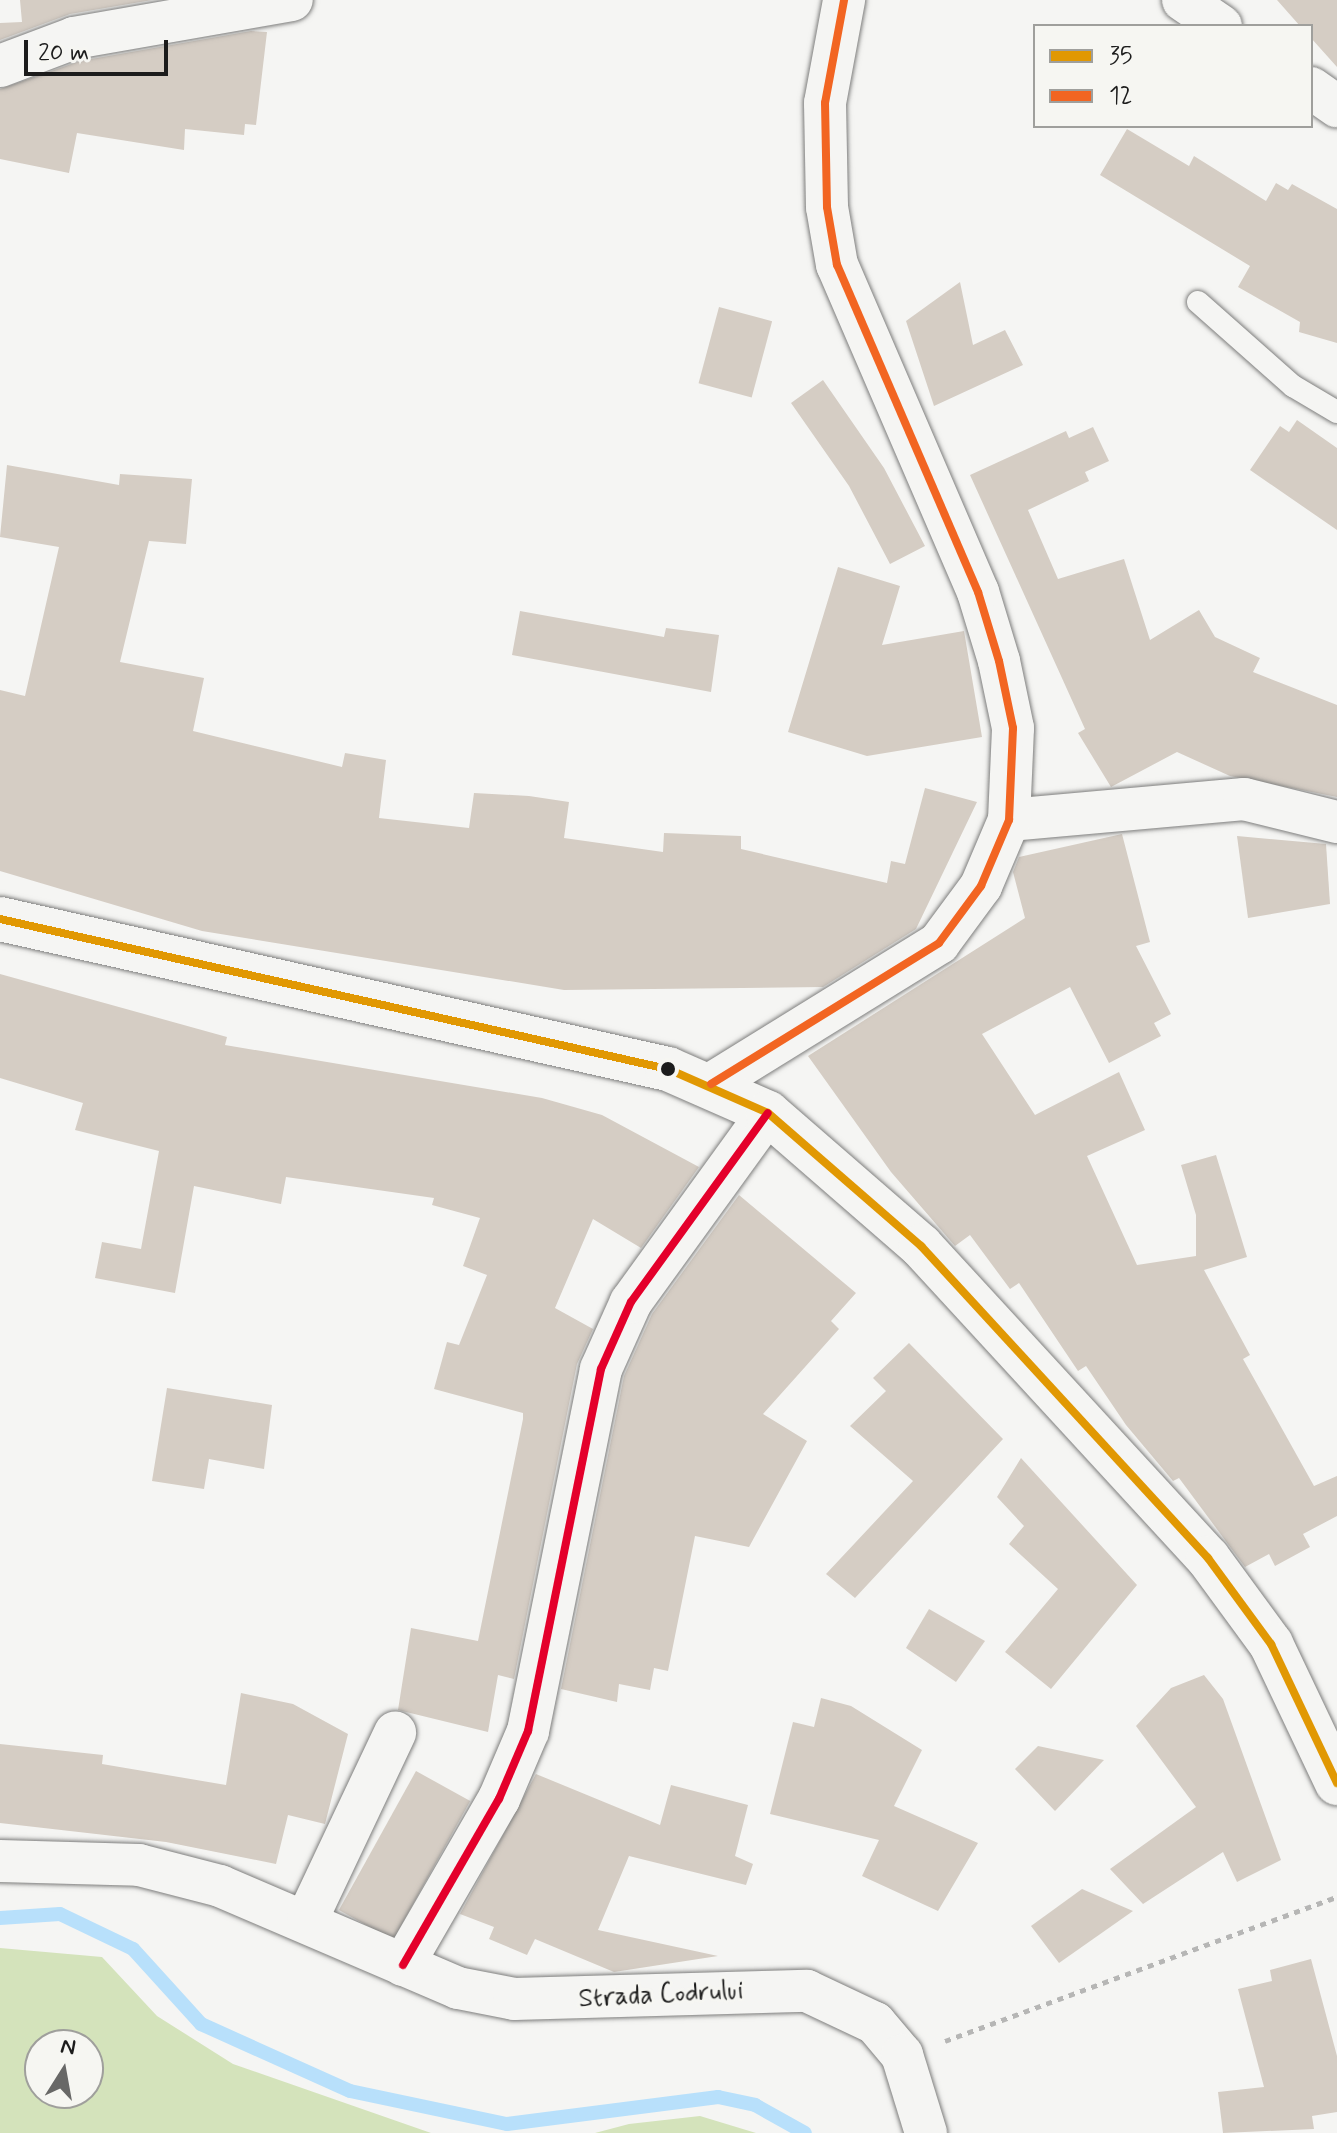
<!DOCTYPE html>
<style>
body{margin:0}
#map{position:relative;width:1337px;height:2133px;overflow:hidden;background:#f5f5f3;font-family:Mynerve,sans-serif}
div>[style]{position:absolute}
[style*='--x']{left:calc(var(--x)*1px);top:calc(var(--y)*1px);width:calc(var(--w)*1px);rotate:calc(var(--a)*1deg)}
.green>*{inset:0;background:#d4e3bb}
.stream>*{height:14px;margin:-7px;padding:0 7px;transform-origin:7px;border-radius:7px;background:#b8e0fb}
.building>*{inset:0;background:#d5cdc4;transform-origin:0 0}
.path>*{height:5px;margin-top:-2.5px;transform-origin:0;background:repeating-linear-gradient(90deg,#b6b6b5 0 6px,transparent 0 12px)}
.roads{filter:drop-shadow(0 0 2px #7e7e7d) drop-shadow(0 0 2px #7e7e7d)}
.lane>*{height:22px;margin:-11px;padding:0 11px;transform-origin:11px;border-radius:11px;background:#f5f5f3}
.street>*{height:42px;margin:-21px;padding:0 21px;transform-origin:21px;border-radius:21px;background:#f5f5f3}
.secondary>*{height:44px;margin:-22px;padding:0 22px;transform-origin:22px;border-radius:22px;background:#f5f5f3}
.bus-1>*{height:8px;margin:-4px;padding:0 4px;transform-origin:4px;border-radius:4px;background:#e19803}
.bus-2>*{height:8px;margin:-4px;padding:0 4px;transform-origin:4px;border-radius:4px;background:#f26522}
.bus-3>*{height:8px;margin:-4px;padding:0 4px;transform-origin:4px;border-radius:4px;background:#e4002b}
.dots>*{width:22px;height:22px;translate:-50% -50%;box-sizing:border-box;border:4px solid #f6f6f2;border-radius:50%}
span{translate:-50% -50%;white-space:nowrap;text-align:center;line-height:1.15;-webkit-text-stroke:6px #f6f6f2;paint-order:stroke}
.street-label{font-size:26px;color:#1c1c1c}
.legend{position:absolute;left:1033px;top:24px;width:280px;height:104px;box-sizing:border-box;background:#f6f6f2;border:2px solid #9f9f9c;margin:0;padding:10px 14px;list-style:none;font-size:24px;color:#1c1c1c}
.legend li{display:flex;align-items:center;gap:16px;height:40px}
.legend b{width:40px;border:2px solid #9f9f9c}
.north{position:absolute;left:24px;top:2029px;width:80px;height:80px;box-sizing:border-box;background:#f6f6f2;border:2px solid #9f9f9c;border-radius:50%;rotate:11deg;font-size:22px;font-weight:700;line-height:32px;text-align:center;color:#1c1c1c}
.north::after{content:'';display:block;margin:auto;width:28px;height:36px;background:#686867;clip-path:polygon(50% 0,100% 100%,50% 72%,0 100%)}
.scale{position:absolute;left:24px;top:40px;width:144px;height:36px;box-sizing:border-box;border:4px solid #1c1c1c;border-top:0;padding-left:10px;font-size:24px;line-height:28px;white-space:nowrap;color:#1c1c1c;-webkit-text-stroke:6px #f6f6f2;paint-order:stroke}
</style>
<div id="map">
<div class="green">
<div style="clip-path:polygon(evenodd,0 1948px,102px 1957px,157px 2016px,233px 2064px,431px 2133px,0 2133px,0 1948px,40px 2045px,88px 2045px,88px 2093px,40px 2093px,40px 2045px)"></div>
<div style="clip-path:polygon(700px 2116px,756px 2133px,595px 2133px,629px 2124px)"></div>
</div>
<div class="stream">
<div style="--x:0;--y:1918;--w:60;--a:-3.8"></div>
<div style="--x:60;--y:1914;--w:81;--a:25.6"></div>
<div style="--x:133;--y:1949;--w:101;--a:47.8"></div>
<div style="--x:201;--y:2024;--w:163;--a:24.2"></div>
<div style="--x:350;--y:2091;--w:160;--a:11.9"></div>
<div style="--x:507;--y:2124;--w:213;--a:-7.3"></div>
<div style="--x:718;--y:2097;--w:38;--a:12"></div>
<div style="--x:755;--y:2105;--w:57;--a:29.2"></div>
</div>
<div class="building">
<div style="clip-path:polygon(20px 0,152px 0,70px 14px,0 40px,0 23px,22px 22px)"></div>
<div style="clip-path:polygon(1277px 0,1337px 0,1337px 67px,1311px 38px,1311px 26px,1300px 26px)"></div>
<div style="clip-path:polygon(251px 31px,267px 32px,256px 125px,245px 124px,244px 135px,185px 129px,184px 150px,77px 133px,69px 173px,0 159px,0 89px,80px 61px)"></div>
<div style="clip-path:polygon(1127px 129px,1189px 166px,1194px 156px,1266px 201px,1276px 183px,1288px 190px,1292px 184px,1337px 209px,1337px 343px,1299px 332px,1300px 322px,1238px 287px,1250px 266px,1100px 175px)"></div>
<div style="clip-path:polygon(960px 282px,973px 345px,1005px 330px,1023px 365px,934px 406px,906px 321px)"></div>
<div style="left:719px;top:307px;width:55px;height:79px;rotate:15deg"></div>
<div style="clip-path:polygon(823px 380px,884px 468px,925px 546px,890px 564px,849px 486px,791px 403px)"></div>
<div style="clip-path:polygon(1297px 420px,1337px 448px,1337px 530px,1250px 470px,1280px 426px,1289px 432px)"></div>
<div style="clip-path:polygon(1093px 427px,1109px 461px,1085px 472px,1089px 481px,1028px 510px,1058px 579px,1124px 559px,1150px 640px,1199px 610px,1215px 637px,1260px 658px,1253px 672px,1337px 705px,1337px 797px,1230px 776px,1177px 752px,1111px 787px,1078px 733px,1085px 729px,970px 475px,1066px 431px,1069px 438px)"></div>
<div style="clip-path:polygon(7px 465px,119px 485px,120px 474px,192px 479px,186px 544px,149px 541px,120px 662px,204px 678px,193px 731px,342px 767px,345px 753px,386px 760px,379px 818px,469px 828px,474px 793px,529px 796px,569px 802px,564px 838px,663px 852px,664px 833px,741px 836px,741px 849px,887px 883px,891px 861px,905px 864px,925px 788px,977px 802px,916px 929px,823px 987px,564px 990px,202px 931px,0 871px,0 690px,25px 696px,59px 547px,0 537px)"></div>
<div style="clip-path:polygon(838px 567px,900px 586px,882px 645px,964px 631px,982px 737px,867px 756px,788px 732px)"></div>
<div style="clip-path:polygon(520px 611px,664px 637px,666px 628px,719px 635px,711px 692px,512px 655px)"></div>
<div style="clip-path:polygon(1122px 834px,1150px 942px,1136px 946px,1171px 1014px,1154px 1023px,1161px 1036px,1109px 1063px,1070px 987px,982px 1034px,1035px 1115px,1119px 1072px,1145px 1130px,1087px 1156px,1137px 1265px,1196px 1256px,1196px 1215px,1181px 1165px,1216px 1155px,1247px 1257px,1204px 1270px,1250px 1355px,1243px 1359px,1314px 1486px,1337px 1476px,1337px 1516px,1303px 1534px,1310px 1547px,1275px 1566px,1269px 1554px,1245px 1567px,1179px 1478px,1173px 1481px,1126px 1425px,1086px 1366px,1078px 1371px,1019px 1283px,1010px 1289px,970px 1235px,955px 1246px,891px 1172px,808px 1056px,1025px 918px,1013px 872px,1019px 857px)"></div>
<div style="clip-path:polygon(1237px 836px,1326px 844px,1330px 904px,1248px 918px)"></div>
<div style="clip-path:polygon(0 974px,227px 1037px,225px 1045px,542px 1098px,602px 1115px,699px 1167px,641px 1248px,593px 1219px,555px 1308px,593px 1329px,577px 1364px,514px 1679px,498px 1675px,488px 1732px,398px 1710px,411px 1628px,478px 1641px,523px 1419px,523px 1413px,434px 1389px,447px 1342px,459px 1345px,487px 1275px,463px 1266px,480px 1218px,432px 1205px,434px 1198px,286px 1177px,281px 1204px,194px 1186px,175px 1293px,95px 1278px,102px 1242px,141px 1249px,159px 1151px,75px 1130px,83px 1103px,0 1078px)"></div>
<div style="clip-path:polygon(739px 1195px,856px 1293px,831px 1321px,839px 1329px,763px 1414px,807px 1441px,749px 1547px,695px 1536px,668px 1671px,654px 1668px,650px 1690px,619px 1684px,617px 1702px,561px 1689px,624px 1376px,652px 1314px)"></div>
<div style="clip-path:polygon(909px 1343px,1003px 1439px,855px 1598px,826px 1574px,913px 1481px,850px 1426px,886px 1391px,873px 1378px)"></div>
<div style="clip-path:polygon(167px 1388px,272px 1405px,264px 1469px,209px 1459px,204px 1489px,152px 1481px)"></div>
<div style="clip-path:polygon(1021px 1458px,1137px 1585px,1051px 1689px,1005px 1652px,1058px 1589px,1009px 1544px,1024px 1526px,997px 1497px)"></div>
<div style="clip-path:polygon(929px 1609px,985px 1641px,956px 1682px,906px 1648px)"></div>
<div style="clip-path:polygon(1204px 1675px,1223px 1699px,1281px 1860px,1237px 1882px,1223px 1852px,1143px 1904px,1110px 1869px,1196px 1807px,1136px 1726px,1171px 1688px)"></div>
<div style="clip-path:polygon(241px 1693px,293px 1704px,348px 1734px,325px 1824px,288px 1815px,276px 1864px,166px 1842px,0 1823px,0 1744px,103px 1755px,102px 1764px,226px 1785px)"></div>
<div style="clip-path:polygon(821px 1698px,851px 1706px,922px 1750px,894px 1806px,978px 1843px,938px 1911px,862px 1876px,879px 1840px,770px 1814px,793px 1722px,814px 1727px)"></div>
<div style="clip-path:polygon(1038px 1746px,1104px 1760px,1055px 1811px,1015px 1769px)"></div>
<div style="left:416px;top:1771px;width:62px;height:159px;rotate:29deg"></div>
<div style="clip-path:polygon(536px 1774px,660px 1825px,671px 1785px,748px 1805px,735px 1856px,753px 1864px,746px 1885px,629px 1856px,598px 1930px,718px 1956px,614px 1972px,535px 1939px,527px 1955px,489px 1939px,494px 1927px,460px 1914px)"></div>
<div style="clip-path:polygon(1082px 1889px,1133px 1911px,1059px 1963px,1031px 1926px)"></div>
<div style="clip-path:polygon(1311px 1959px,1337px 2056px,1337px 2112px,1312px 2116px,1314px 2129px,1223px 2133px,1218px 2092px,1264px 2087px,1238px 1989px,1272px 1981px,1270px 1970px)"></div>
</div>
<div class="path">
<div style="--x:945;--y:2041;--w:418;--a:-20.2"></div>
</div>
<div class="roads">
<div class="lane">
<div style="--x:1198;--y:302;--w:127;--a:41.5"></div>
<div style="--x:1293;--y:386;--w:51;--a:30.6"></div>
</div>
<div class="street">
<div style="--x:1183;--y:0;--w:46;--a:34.4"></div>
<div style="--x:0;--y:66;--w:79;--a:-20.7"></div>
<div style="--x:74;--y:38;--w:221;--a:-9.9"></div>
<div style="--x:1311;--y:88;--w:32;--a:35"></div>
<div style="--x:1009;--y:820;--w:236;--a:-5.1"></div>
<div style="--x:1244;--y:799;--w:96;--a:13.9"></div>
<div style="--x:711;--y:1084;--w:268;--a:-31.7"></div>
<div style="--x:939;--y:943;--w:71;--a:-53.6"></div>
<div style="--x:981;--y:886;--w:72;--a:-67"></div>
<div style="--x:1009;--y:820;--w:92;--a:-87.5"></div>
<div style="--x:1013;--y:728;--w:68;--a:-101.8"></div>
<div style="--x:999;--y:661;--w:72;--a:-106.9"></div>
<div style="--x:978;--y:592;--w:356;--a:-113.3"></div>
<div style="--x:837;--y:265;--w:59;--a:-99.8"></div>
<div style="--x:827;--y:207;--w:104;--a:-91.1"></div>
<div style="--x:825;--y:103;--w:105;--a:-79.5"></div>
<div style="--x:0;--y:1861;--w:139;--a:1.6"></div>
<div style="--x:139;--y:1865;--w:84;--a:14.5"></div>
<div style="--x:220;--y:1886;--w:259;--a:23.2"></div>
<div style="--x:458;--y:1988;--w:57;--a:11.1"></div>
<div style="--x:514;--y:1999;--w:293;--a:-1.6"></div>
<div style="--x:807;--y:1991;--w:75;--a:25.2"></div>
<div style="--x:875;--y:2023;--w:42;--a:49.8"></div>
<div style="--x:902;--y:2055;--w:82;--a:72.9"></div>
<div style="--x:308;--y:1917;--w:204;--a:-64.7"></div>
<div style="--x:403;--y:1965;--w:192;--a:-60"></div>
<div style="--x:499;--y:1799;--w:74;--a:-66.9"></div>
<div style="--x:528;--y:1731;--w:369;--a:-78.6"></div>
<div style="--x:601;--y:1369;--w:73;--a:-65.9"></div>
<div style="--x:631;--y:1302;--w:233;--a:-54.1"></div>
</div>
<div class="secondary">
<div style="--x:0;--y:919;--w:685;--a:12.66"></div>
<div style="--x:668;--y:1069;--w:109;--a:23.7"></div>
<div style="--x:768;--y:1113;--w:203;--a:41"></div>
<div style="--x:921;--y:1246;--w:424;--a:47.4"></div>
<div style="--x:1208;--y:1558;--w:107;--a:53.8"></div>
<div style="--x:1271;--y:1644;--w:154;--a:64.6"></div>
</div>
</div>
<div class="bus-1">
<div style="--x:0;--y:919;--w:685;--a:12.66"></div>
<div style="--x:668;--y:1069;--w:109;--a:23.7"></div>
<div style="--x:768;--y:1113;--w:203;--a:41"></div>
<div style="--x:921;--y:1246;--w:424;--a:47.4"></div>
<div style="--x:1208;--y:1558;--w:107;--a:53.8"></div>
<div style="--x:1271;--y:1644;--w:154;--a:64.6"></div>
</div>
<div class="bus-2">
<div style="--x:711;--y:1084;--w:268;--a:-31.7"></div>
<div style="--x:939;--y:943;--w:71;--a:-53.6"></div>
<div style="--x:981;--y:886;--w:72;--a:-67"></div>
<div style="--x:1009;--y:820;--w:92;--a:-87.5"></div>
<div style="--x:1013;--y:728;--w:68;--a:-101.8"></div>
<div style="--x:999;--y:661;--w:72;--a:-106.9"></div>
<div style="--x:978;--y:592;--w:356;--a:-113.3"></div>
<div style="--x:837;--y:265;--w:59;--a:-99.8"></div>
<div style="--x:827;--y:207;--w:104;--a:-91.1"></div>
<div style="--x:825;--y:103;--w:105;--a:-79.5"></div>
</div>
<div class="bus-3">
<div style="--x:403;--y:1965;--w:192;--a:-60"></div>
<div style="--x:499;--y:1799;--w:74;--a:-66.9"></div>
<div style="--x:528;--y:1731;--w:369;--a:-78.6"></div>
<div style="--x:601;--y:1369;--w:73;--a:-65.9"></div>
<div style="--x:631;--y:1302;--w:233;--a:-54.1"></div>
</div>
<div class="dots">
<div style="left:668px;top:1069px;background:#1c1c1c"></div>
</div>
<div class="street-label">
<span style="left:661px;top:1996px;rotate:-3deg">Strada Codrului</span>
</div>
<ul class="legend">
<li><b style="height:10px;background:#e19803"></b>35</li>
<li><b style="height:10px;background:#f26522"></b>12</li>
</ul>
<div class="north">N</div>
<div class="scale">20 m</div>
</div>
